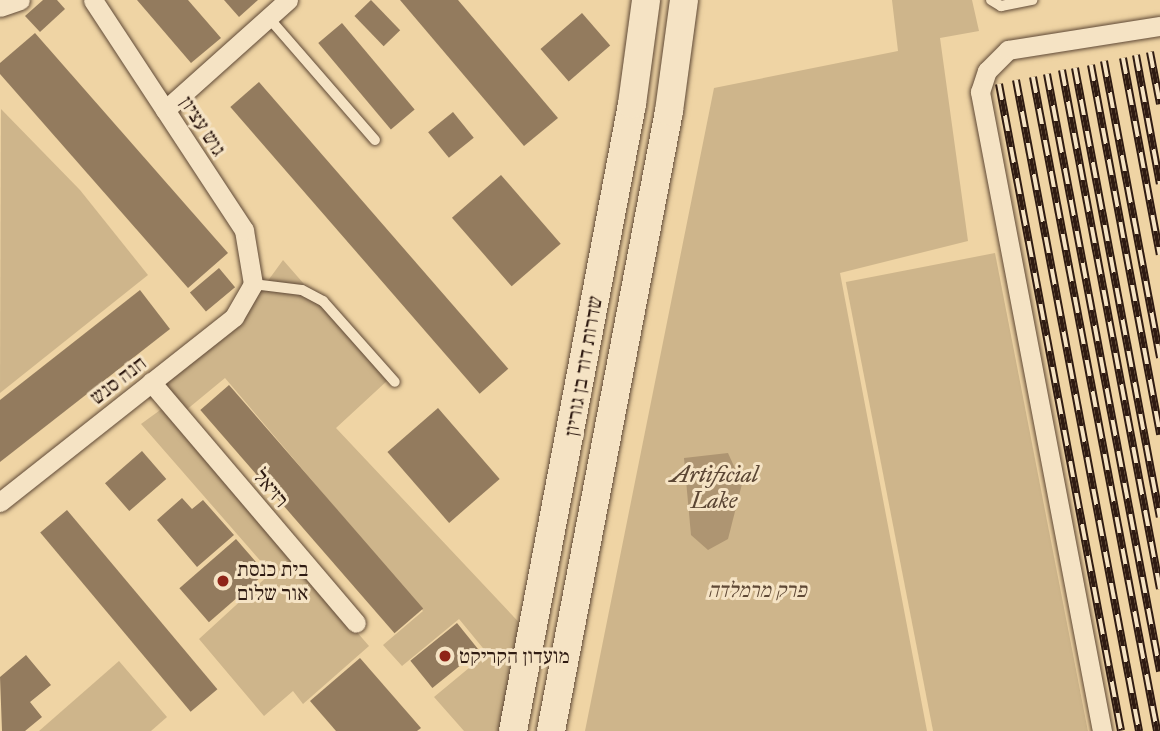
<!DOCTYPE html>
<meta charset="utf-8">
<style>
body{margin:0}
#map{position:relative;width:1160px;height:731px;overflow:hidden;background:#efd4a4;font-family:"IM FELL Great Primer","Frank Ruhl Libre",serif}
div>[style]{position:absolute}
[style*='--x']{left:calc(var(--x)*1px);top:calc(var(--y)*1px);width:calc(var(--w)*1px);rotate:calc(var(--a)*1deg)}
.green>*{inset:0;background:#ceb58b;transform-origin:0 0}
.water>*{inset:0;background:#ae9572}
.building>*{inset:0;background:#937b5e;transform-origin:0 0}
.roads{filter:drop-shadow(0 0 2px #5f4936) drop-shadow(0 0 2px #5f4936)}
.service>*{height:10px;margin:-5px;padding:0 5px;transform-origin:5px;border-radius:5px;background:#f5e3c4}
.minor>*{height:19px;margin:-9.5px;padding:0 9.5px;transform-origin:9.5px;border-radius:9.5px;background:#f5e3c4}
.secondary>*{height:28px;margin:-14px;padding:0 14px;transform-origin:14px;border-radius:14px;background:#f5e3c4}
.rail>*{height:8px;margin-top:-4px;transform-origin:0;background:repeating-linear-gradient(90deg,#f5e3c4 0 16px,#2f1b12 0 32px);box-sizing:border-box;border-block:2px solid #2f1b12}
.dots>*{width:19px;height:19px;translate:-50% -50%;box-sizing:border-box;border:4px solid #f5e3c4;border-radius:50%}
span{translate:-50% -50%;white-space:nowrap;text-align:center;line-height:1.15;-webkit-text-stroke:6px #f5e3c4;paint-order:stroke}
.street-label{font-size:21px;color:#2f1b12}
.poi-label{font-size:21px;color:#2f1b12}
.left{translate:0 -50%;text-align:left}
.park-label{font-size:21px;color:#5f4936;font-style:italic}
.water-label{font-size:23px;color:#5b4634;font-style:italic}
</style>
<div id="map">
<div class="green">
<div style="clip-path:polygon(892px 0,972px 0,979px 31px,940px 38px,968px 241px,840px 273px,927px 731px,585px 731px,714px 88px,898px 51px)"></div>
<div style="clip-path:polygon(1px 109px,80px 190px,148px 275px,0 393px)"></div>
<div style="left:995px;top:253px;width:487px;height:152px;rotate:79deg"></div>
<div style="clip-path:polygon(283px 260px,388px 380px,336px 428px,529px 633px,506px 731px,464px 731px,434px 697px,487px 653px,459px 619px,402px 666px,383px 645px,423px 611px,225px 378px,185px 411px,161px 385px,233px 329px)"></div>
<div style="clip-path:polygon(163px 408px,369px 646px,303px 704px,293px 691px,264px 716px,199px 639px,271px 573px,141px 424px)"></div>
<div style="clip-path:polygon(119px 661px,167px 717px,151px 731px,39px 731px)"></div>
</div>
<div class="water">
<div style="clip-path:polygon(728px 453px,742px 484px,728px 539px,708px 550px,691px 535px,684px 458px)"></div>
</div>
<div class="building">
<div style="clip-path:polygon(43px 0,57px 0,65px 9px,40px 32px,25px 16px)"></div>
<div style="clip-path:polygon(137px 0,188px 0,221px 38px,191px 63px)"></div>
<div style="clip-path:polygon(224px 0,258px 0,239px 17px)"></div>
<div style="left:371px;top:0;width:42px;height:23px;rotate:46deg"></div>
<div style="clip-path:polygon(400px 0,458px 0,558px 118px,524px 146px)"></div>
<div style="left:582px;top:13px;width:43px;height:55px;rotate:49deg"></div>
<div style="left:342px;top:23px;width:113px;height:31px;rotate:50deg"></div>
<div style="clip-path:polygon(35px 33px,228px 253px,188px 288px,0 74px,0 63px)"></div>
<div style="left:259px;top:82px;width:380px;height:38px;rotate:49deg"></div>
<div style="left:453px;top:112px;width:33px;height:32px;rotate:51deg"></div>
<div style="left:501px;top:175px;width:91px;height:65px;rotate:49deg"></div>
<div style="left:219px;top:268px;width:25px;height:38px;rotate:50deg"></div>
<div style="clip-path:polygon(140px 290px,170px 329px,0 462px,0 400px)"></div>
<div style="left:229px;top:385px;width:296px;height:38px;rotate:49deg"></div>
<div style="left:438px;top:408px;width:94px;height:67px;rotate:49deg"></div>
<div style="left:142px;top:451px;width:37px;height:49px;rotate:49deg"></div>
<div style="clip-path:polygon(182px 498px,192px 509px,203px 500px,234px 535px,197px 567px,157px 520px)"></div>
<div style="left:67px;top:510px;width:234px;height:35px;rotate:50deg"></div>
<div style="left:236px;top:539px;width:45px;height:75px;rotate:49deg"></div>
<div style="left:457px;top:623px;width:35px;height:60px;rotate:51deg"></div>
<div style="clip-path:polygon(26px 655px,51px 685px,30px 702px,42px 717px,25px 731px,2px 731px,0 677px)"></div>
<div style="clip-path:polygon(360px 658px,421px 728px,417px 731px,336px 731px,310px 701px)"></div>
</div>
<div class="roads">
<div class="service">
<div style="--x:991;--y:0;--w:12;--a:31"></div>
<div style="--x:1001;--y:6;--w:32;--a:-11"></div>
<div style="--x:268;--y:17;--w:163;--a:49"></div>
<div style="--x:253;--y:284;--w:49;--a:7"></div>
<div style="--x:302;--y:290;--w:24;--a:28"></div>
<div style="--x:323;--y:301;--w:108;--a:48.4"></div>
</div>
<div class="minor">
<div style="--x:0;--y:7;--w:21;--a:-19"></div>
<div style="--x:165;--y:110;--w:165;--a:-41.8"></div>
<div style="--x:151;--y:382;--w:316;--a:49.6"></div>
<div style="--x:0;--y:502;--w:298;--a:-38.3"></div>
<div style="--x:234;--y:317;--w:38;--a:-60"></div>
<div style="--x:253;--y:284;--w:55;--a:-99.5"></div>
<div style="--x:244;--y:230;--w:275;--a:-123.3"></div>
<div style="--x:1102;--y:731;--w:651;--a:-100.81"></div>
<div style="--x:980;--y:92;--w:22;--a:-72"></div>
<div style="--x:987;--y:71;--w:30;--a:-45"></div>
<div style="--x:1008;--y:50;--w:154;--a:-9"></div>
</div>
<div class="secondary">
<div style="--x:513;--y:731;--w:638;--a:-79.25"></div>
<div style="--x:632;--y:104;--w:105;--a:-82.3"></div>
<div style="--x:551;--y:731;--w:631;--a:-79.22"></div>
<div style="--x:669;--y:111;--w:112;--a:-82.3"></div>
</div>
</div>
<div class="rail">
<div style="--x:1150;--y:52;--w:53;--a:79.1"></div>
<div style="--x:1136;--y:55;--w:131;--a:79.5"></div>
<div style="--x:1123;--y:58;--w:200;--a:79.4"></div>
<div style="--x:1104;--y:61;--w:302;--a:79.3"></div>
<div style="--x:1091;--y:65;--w:376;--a:79.4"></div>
<div style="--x:1075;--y:68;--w:457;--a:79.3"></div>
<div style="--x:1062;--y:70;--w:528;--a:79.31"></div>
<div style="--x:1047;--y:74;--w:608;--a:79.28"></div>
<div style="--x:1033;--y:77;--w:666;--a:79.26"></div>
<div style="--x:1016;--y:80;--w:663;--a:79.3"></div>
<div style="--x:999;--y:84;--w:658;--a:79.32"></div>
</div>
<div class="dots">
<div style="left:223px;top:581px;background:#8f2418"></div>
<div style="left:445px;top:656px;background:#8f2418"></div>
</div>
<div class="street-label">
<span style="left:203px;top:126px;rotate:57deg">גוש עציון</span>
<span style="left:583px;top:366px;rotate:-80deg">שדרות דוד בן גוריון</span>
<span style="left:118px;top:380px;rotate:-38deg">חנה סנש</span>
<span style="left:271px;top:488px;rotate:50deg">רזיאל</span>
</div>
<div class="poi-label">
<span class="left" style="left:237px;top:581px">בית כנסת<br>אור שלום</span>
<span class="left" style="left:459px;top:656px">מועדון הקריקט</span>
</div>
<div class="park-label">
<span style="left:757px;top:590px">פרק מרמלדה</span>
</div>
<div class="water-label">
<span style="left:714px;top:487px">Artificial<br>Lake</span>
</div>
</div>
